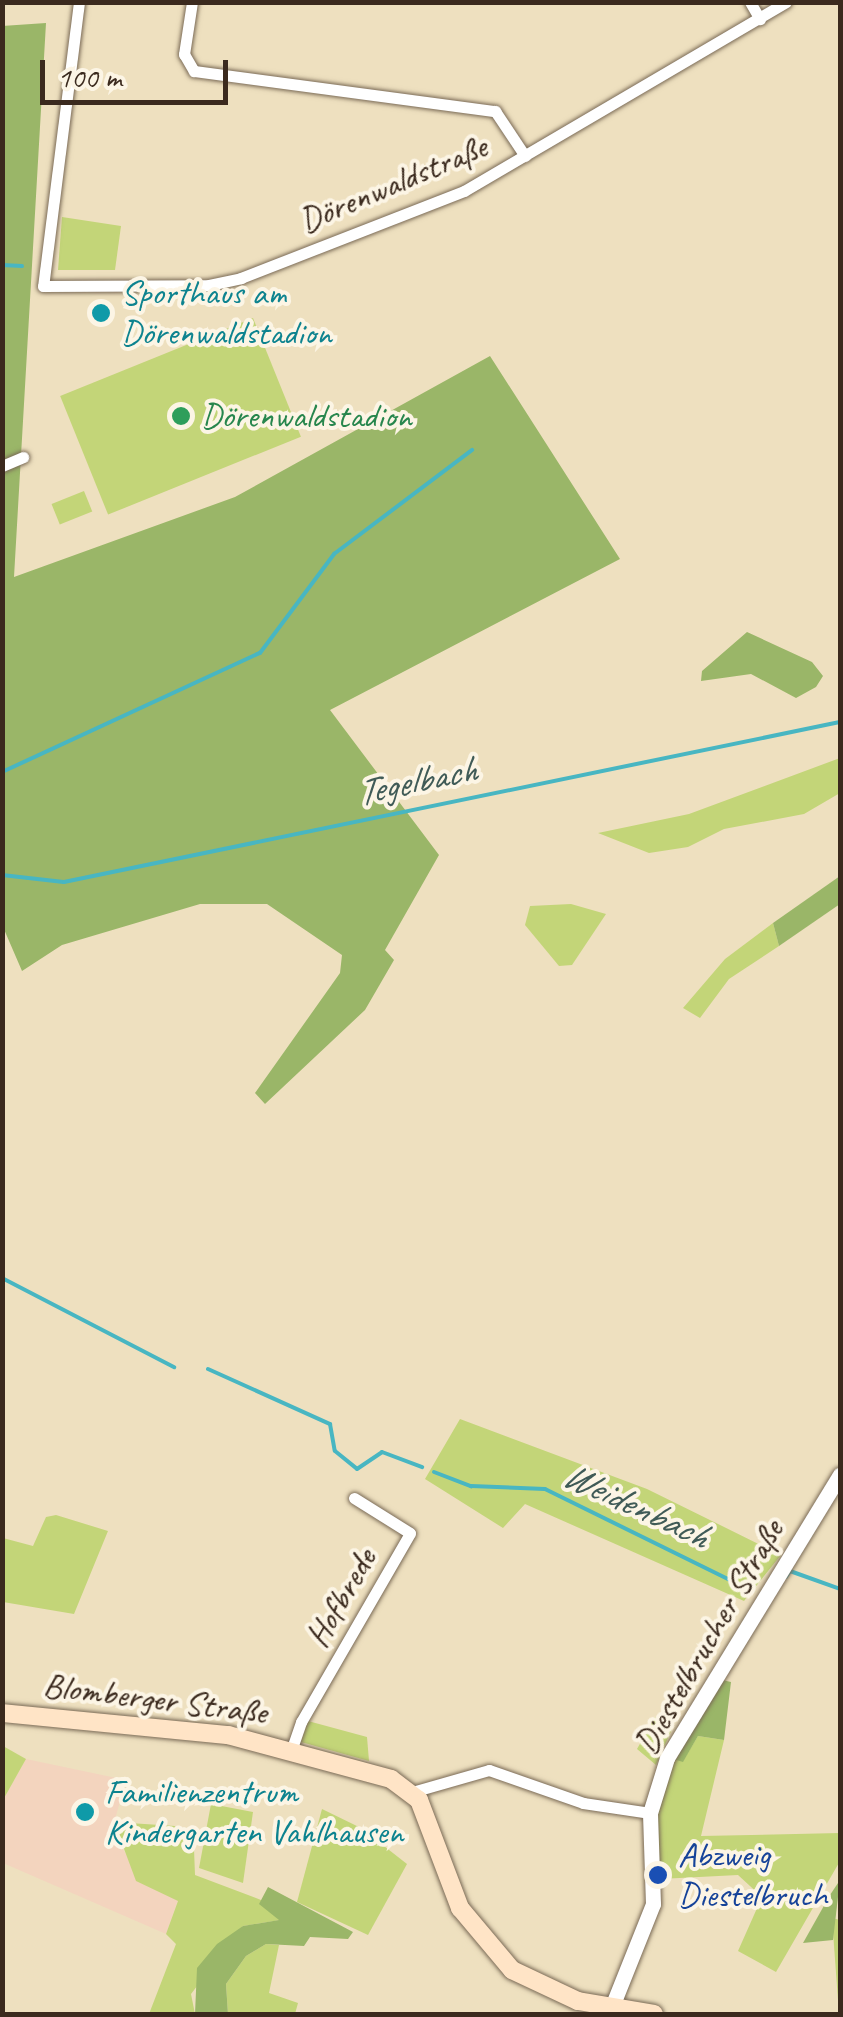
<!DOCTYPE html>
<meta charset="utf-8">
<style>
body{margin:0}
#map{position:relative;width:843px;height:2017px;overflow:hidden;background:#eee0bf;font-family:Caveat,sans-serif}
div>[style]{position:absolute}
[style*='--x']{left:calc(var(--x)*1px);top:calc(var(--y)*1px);width:calc(var(--w)*1px);rotate:calc(var(--a)*1deg)}
.built>*{inset:0;background:#f3d4be}
.green>*{inset:0;background:#c3d578;transform-origin:0 0}
.forest>*{inset:0;background:#9ab668}
.stream>*{height:4px;margin:-2px;padding:0 2px;transform-origin:2px;border-radius:2px;background:#48b6c2}
.roads{filter:drop-shadow(0 0 2px #7a6a56) drop-shadow(0 0 2px #7a6a56)}
.minor>*{height:11px;margin:-5.5px;padding:0 5.5px;transform-origin:5.5px;border-radius:5.5px;background:#fff}
.tertiary>*{height:15px;margin:-7.5px;padding:0 7.5px;transform-origin:7.5px;border-radius:7.5px;background:#fff}
.secondary>*{height:18px;margin:-9px;padding:0 9px;transform-origin:9px;border-radius:9px;background:#ffe4c6}
.dots>*{width:28px;height:28px;translate:-50% -50%;box-sizing:border-box;border:5px solid #fcf5e5;border-radius:50%}
span{translate:-50% -50%;white-space:nowrap;text-align:center;line-height:1.15;-webkit-text-stroke:8px #fcf5e5;paint-order:stroke}
.street-label{font-size:35px;color:#3b2a1e}
.culture-label{font-size:35px;color:#0d838f}
.left{translate:0 -50%;text-align:left}
.leisure-label{font-size:35px;color:#27864d}
.transit-label{font-size:35px;color:#164399}
.water-label{font-size:38px;color:#405b57;font-style:italic}
.frame{position:absolute;inset:0;border:5px solid #3b2a1e;pointer-events:none}
.scale{position:absolute;left:40px;top:60px;width:188px;height:45px;box-sizing:border-box;border:5px solid #3b2a1e;border-top:0;padding-left:12px;font-size:30px;line-height:35px;white-space:nowrap;color:#3b2a1e;-webkit-text-stroke:8px #fcf5e5;paint-order:stroke}
</style>
<div id="map">
<div class="built">
<div style="clip-path:polygon(26px 1759px,126px 1780px,112px 1830px,135px 1870px,178px 1900px,166px 1934px,3px 1863px,3px 1800px)"></div>
</div>
<div class="green">
<div style="clip-path:polygon(62px 217px,121px 226px,115px 270px,58px 270px)"></div>
<div style="left:253px;top:318px;width:128px;height:208px;rotate:68deg"></div>
<div style="left:84px;top:491px;width:22px;height:35px;rotate:68deg"></div>
<div style="clip-path:polygon(840px 758px,840px 793px,804px 814px,724px 829px,688px 847px,649px 853px,598px 833px,689px 814px)"></div>
<div style="clip-path:polygon(571px 904px,606px 914px,572px 965px,559px 966px,525px 925px,530px 906px)"></div>
<div style="clip-path:polygon(773px 923px,779px 946px,729px 979px,700px 1018px,683px 1008px,725px 959px)"></div>
<div style="clip-path:polygon(460px 1419px,647px 1489px,781px 1555px,744px 1601px,525px 1504px,503px 1528px,425px 1479px)"></div>
<div style="clip-path:polygon(56px 1515px,108px 1531px,74px 1614px,3px 1602px,3px 1538px,33px 1546px,46px 1517px)"></div>
<div style="clip-path:polygon(655px 1717px,672px 1729px,656px 1765px,637px 1749px)"></div>
<div style="clip-path:polygon(308px 1721px,367px 1737px,369px 1761px,301px 1742px)"></div>
<div style="clip-path:polygon(698px 1736px,724px 1740px,701px 1836px,840px 1833px,840px 1861px,776px 1972px,738px 1951px,762px 1897px,738px 1875px,660px 1879px,657px 1809px,673px 1759px,683px 1761px)"></div>
<div style="clip-path:polygon(3px 1746px,26px 1759px,3px 1800px)"></div>
<div style="clip-path:polygon(211px 1804px,253px 1812px,243px 1883px,199px 1868px)"></div>
<div style="clip-path:polygon(322px 1809px,361px 1828px,407px 1864px,368px 1935px,297px 1902px)"></div>
<div style="clip-path:polygon(114px 1822px,175px 1826px,194px 1849px,195px 1875px,261px 1900px,280px 1920px,243px 1926px,191px 1994px,195px 2014px,149px 2014px,176px 1944px,166px 1934px,178px 1901px,136px 1881px)"></div>
<div style="clip-path:polygon(832px 1918px,840px 1920px,840px 2014px,839px 2014px)"></div>
<div style="clip-path:polygon(266px 1944px,279px 1945px,269px 1993px,298px 2003px,295px 2014px,228px 2014px,226px 1984px,246px 1956px)"></div>
</div>
<div class="forest">
<div style="clip-path:polygon(46px 23px,14px 577px,235px 497px,490px 356px,620px 559px,330px 710px,439px 855px,385px 950px,394px 960px,365px 1010px,265px 1104px,255px 1093px,340px 973px,342px 955px,267px 904px,200px 904px,62px 945px,22px 971px,3px 927px,2px 26px)"></div>
<div style="clip-path:polygon(747px 632px,812px 662px,823px 676px,816px 687px,796px 698px,751px 674px,701px 681px,702px 671px)"></div>
<div style="clip-path:polygon(840px 876px,840px 904px,779px 946px,773px 923px)"></div>
<div style="clip-path:polygon(718px 1679px,731px 1682px,724px 1740px,698px 1736px,683px 1762px,673px 1759px)"></div>
<div style="clip-path:polygon(840px 1880px,833px 1940px,803px 1943px,830px 1895px)"></div>
<div style="clip-path:polygon(268px 1887px,353px 1932px,348px 1939px,310px 1937px,304px 1946px,266px 1944px,246px 1956px,226px 1984px,228px 2014px,195px 2014px,197px 1968px,217px 1944px,243px 1926px,279px 1920px,259px 1904px)"></div>
</div>
<div class="stream">
<div style="--x:2;--y:265;--w:20;--a:3"></div>
<div style="--x:2;--y:772;--w:284;--a:-24.8"></div>
<div style="--x:260;--y:653;--w:124;--a:-53.2"></div>
<div style="--x:334;--y:554;--w:173;--a:-37"></div>
<div style="--x:2;--y:875;--w:62;--a:6.4"></div>
<div style="--x:64;--y:882;--w:792;--a:-11.65"></div>
<div style="--x:2;--y:1278;--w:194;--a:27.4"></div>
<div style="--x:208;--y:1369;--w:134;--a:24.3"></div>
<div style="--x:330;--y:1424;--w:27;--a:80"></div>
<div style="--x:335;--y:1451;--w:28;--a:39"></div>
<div style="--x:357;--y:1469;--w:30;--a:-34"></div>
<div style="--x:382;--y:1452;--w:43;--a:20.6"></div>
<div style="--x:434;--y:1472;--w:40;--a:21"></div>
<div style="--x:471;--y:1486;--w:74;--a:2.3"></div>
<div style="--x:545;--y:1489;--w:231;--a:26.2"></div>
<div style="--x:786;--y:1577;--w:7;--a:-56"></div>
<div style="--x:790;--y:1571;--w:53;--a:19.8"></div>
</div>
<div class="roads">
<div class="minor">
<div style="--x:79;--y:2;--w:286;--a:97.2"></div>
<div style="--x:43;--y:286;--w:166;--a:-0.3"></div>
<div style="--x:209;--y:285;--w:33;--a:-12"></div>
<div style="--x:241;--y:278;--w:239;--a:-21.3"></div>
<div style="--x:464;--y:191;--w:373;--a:-30.4"></div>
<div style="--x:192;--y:2;--w:53;--a:98.7"></div>
<div style="--x:184;--y:54;--w:20;--a:60"></div>
<div style="--x:194;--y:71;--w:304;--a:7.6"></div>
<div style="--x:495;--y:111;--w:54;--a:56.3"></div>
<div style="--x:750;--y:2;--w:20;--a:60"></div>
<div style="--x:2;--y:466;--w:23;--a:-23"></div>
<div style="--x:291;--y:1751;--w:31;--a:-71"></div>
<div style="--x:301;--y:1722;--w:218;--a:-60"></div>
<div style="--x:410;--y:1533;--w:66;--a:-148"></div>
<div style="--x:412;--y:1792;--w:80;--a:-15.9"></div>
<div style="--x:489;--y:1770;--w:100;--a:19.3"></div>
<div style="--x:583;--y:1803;--w:68;--a:8.5"></div>
</div>
<div class="tertiary">
<div style="--x:611;--y:2009;--w:113;--a:-68.2"></div>
<div style="--x:653;--y:1904;--w:91;--a:-91.9"></div>
<div style="--x:650;--y:1813;--w:58;--a:-72.8"></div>
<div style="--x:667;--y:1758;--w:332;--a:-58.6"></div>
</div>
<div class="secondary">
<div style="--x:2;--y:1713;--w:227;--a:5.6"></div>
<div style="--x:228;--y:1735;--w:169;--a:15.1"></div>
<div style="--x:391;--y:1779;--w:35;--a:37"></div>
<div style="--x:419;--y:1800;--w:116;--a:69.2"></div>
<div style="--x:460;--y:1908;--w:81;--a:50"></div>
<div style="--x:512;--y:1970;--w:73;--a:25.2"></div>
<div style="--x:578;--y:2001;--w:77;--a:9.7"></div>
</div>
</div>
<div class="dots">
<div style="left:101px;top:313px;background:#0f9aa8"></div>
<div style="left:181px;top:416px;background:#2e9e5b"></div>
<div style="left:85px;top:1812px;background:#0f9aa8"></div>
<div style="left:658px;top:1875px;background:#1a4fb4"></div>
</div>
<div class="street-label">
<span style="left:393px;top:184px;rotate:-23deg">Dörenwaldstraße</span>
<span style="left:341px;top:1598px;rotate:-60deg">Hofbrede</span>
<span style="left:709px;top:1637px;rotate:-60deg">Diestelbrucher Straße</span>
<span style="left:155px;top:1699px;rotate:7deg">Blomberger Straße</span>
</div>
<div class="culture-label">
<span class="left" style="left:121px;top:313px">Sporthaus am<br>Dörenwaldstadion</span>
<span class="left" style="left:105px;top:1812px">Familienzentrum<br>Kindergarten Vahlhausen</span>
</div>
<div class="leisure-label">
<span class="left" style="left:201px;top:416px">Dörenwaldstadion</span>
</div>
<div class="transit-label">
<span class="left" style="left:678px;top:1875px">Abzweig<br>Diestelbruch</span>
</div>
<div class="water-label">
<span style="left:416px;top:781px;rotate:-12deg">Tegelbach</span>
<span style="left:636px;top:1505px;rotate:25deg">Weidenbach</span>
</div>
<div class="frame"></div>
<div class="scale">100 m</div>
</div>
